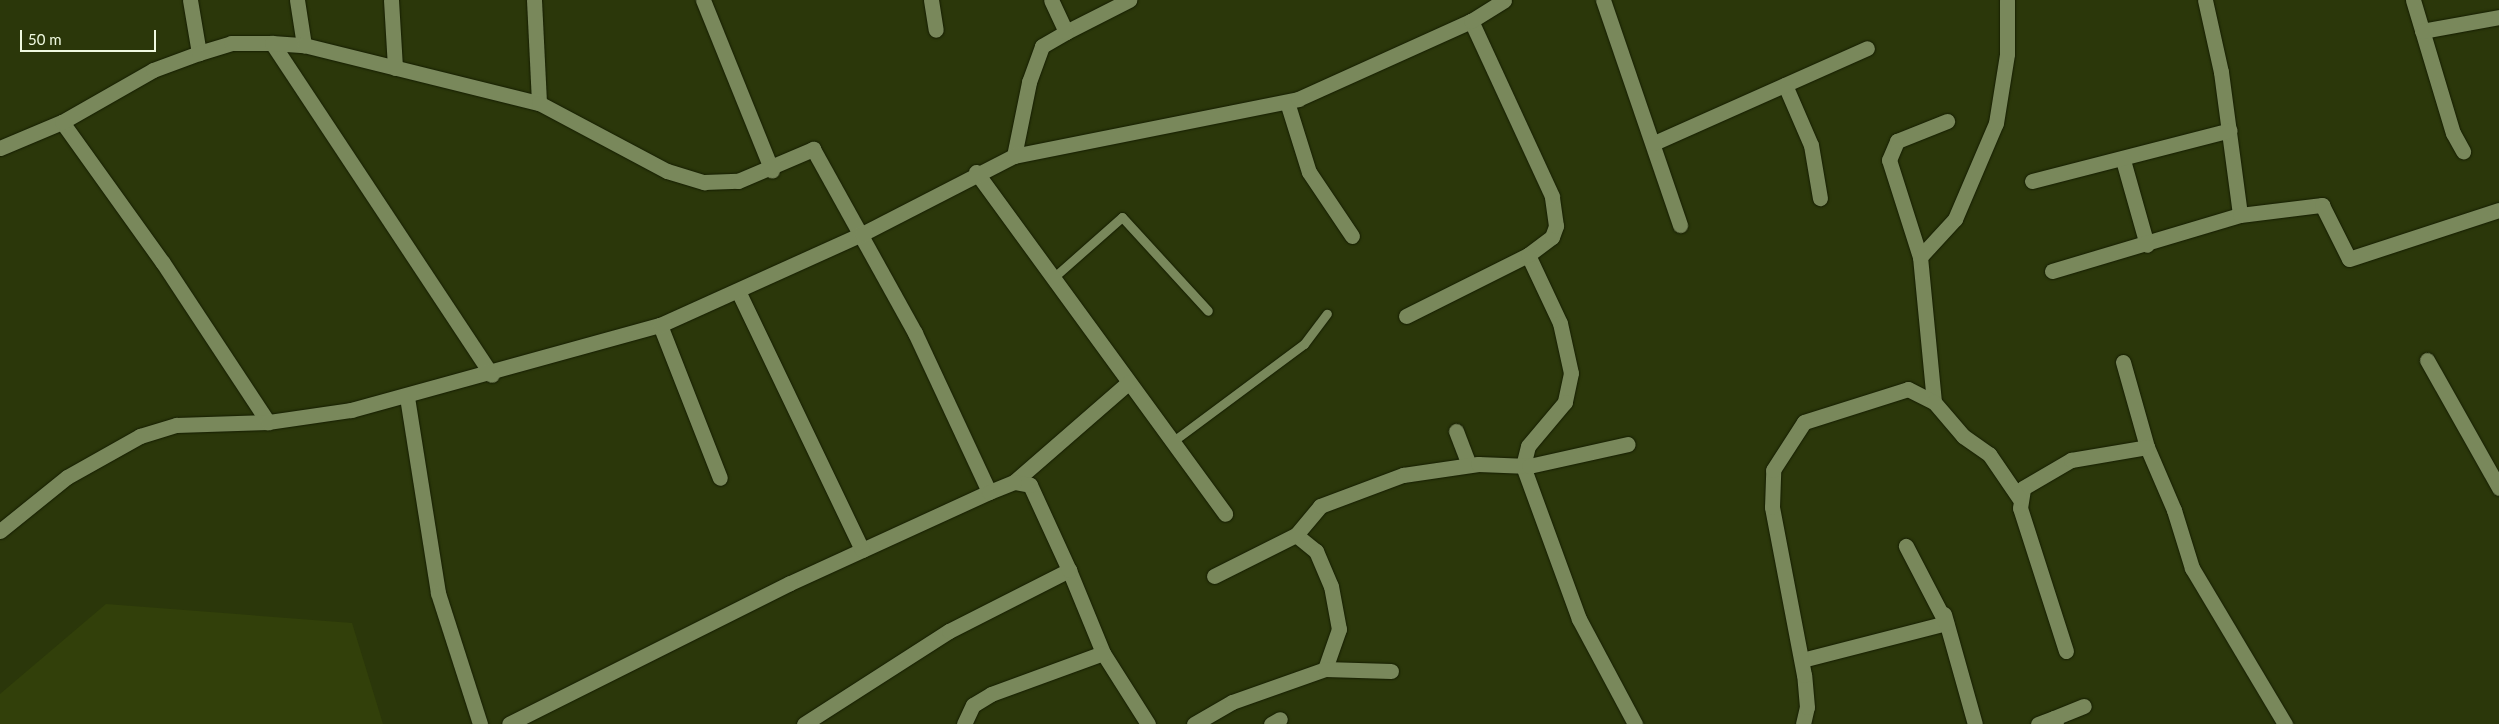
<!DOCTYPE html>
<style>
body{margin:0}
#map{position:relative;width:2499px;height:724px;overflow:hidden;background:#2b370a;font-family:Lato,sans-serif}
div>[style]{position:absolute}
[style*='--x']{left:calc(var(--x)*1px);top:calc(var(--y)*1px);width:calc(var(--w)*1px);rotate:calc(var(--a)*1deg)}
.built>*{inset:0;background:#32400a}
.roads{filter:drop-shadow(0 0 1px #151d00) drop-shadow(0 0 1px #151d00)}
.lane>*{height:9px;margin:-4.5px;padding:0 4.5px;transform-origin:4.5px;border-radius:4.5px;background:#79885b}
.street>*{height:15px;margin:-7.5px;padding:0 7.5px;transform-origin:7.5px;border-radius:7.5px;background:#79885b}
span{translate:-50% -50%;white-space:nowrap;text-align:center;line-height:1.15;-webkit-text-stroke:5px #2b370a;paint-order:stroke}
.scale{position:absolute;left:20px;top:30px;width:136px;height:22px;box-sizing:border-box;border:2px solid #eff9e0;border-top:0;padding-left:6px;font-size:15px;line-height:18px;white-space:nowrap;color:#eff9e0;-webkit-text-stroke:4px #2b370a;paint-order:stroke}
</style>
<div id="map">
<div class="built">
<div style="clip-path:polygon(106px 604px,352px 623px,383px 724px,0 724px,0 694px)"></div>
</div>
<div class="roads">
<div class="lane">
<div style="--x:1053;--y:278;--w:92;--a:-41.5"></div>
<div style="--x:1122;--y:217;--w:127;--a:47.5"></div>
<div style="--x:1172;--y:442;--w:164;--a:-36.6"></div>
<div style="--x:1304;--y:344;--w:38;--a:-53"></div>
</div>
<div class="street">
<div style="--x:190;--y:0;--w:54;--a:80.4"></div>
<div style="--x:297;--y:0;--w:46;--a:81.2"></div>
<div style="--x:391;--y:0;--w:68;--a:86.6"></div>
<div style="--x:534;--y:0;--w:103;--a:87.2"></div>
<div style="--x:703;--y:0;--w:184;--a:68"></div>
<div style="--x:931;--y:0;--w:30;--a:81"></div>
<div style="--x:1603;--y:0;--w:238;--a:71.1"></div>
<div style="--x:2205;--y:0;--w:74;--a:77.5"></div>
<div style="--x:2221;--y:72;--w:144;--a:82.4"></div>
<div style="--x:2413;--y:0;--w:139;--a:73.3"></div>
<div style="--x:2453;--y:133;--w:21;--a:61"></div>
<div style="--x:2422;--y:31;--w:78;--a:-10.3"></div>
<div style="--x:1066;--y:32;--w:71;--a:-26.9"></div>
<div style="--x:272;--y:43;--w:398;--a:56.5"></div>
<div style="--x:1785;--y:85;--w:65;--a:66.6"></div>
<div style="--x:1811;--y:145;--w:54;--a:80.4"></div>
<div style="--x:1287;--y:102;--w:73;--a:72.6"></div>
<div style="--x:1309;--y:172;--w:77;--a:56.1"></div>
<div style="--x:62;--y:122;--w:173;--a:54.4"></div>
<div style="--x:163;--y:263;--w:191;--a:56.6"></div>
<div style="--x:1654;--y:143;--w:233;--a:-24"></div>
<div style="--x:0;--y:148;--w:67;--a:-22.8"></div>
<div style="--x:62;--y:122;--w:105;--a:-29.7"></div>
<div style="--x:153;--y:70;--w:49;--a:-20.3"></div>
<div style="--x:199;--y:53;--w:34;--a:-17"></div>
<div style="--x:231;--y:43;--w:41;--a:0"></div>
<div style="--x:272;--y:43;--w:32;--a:4"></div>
<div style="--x:304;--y:45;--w:242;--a:13.9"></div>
<div style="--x:539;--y:103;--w:145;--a:28"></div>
<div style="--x:667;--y:171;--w:39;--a:17"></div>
<div style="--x:704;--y:182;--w:34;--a:-2"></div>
<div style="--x:738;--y:181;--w:82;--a:-23.1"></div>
<div style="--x:813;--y:149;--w:210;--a:61"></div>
<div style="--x:915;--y:333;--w:175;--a:65"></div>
<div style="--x:989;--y:492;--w:219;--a:155.4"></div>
<div style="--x:790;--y:583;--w:314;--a:153.4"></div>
<div style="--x:1014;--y:156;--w:76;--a:-78.5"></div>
<div style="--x:1029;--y:82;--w:38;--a:-70"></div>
<div style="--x:1042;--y:46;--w:28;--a:-30"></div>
<div style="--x:1066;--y:32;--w:35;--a:-115"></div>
<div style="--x:2123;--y:160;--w:88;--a:74.2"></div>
<div style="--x:976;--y:172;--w:423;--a:53.9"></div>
<div style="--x:2032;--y:181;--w:204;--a:-14.4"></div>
<div style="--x:1528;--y:255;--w:75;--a:64.8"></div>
<div style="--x:1560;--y:323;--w:51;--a:77.6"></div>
<div style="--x:1571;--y:373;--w:30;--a:102"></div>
<div style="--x:1565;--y:402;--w:57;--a:130.1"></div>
<div style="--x:1528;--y:446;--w:21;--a:104"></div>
<div style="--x:1523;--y:466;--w:163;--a:69.9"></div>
<div style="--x:1579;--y:619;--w:119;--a:61.9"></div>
<div style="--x:1920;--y:257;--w:102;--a:-107.7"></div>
<div style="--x:1889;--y:160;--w:21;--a:-67"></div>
<div style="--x:1897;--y:141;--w:54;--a:-21.8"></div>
<div style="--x:2052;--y:271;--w:196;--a:-16.6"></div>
<div style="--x:2240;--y:215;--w:83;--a:-7"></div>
<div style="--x:2322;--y:205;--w:60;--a:63.4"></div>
<div style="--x:2349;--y:259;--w:158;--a:-18.1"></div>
<div style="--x:739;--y:293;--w:285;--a:64.4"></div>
<div style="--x:1406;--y:316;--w:136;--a:-26.6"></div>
<div style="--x:1528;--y:255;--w:30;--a:-37"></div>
<div style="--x:1552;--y:237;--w:12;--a:-70"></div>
<div style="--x:1556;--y:226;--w:30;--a:-98"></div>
<div style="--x:1552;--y:196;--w:193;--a:-114.8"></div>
<div style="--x:660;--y:325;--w:164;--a:68.6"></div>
<div style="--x:2427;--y:360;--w:147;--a:60.6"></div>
<div style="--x:2123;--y:362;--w:88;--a:74.2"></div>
<div style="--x:2147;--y:447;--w:69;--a:66.8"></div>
<div style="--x:2174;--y:510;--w:61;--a:72.8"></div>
<div style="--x:2192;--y:568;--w:182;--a:59.2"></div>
<div style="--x:407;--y:397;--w:198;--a:81"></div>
<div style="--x:438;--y:593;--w:138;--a:72.2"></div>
<div style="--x:1934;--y:402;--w:146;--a:-95.5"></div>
<div style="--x:1920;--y:257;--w:52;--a:-47.4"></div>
<div style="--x:1955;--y:219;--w:104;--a:-66.9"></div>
<div style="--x:1996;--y:123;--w:70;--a:-80.9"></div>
<div style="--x:2007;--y:54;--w:54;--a:-90"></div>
<div style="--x:1456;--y:431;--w:36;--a:69"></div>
<div style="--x:1014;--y:482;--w:152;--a:-41"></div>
<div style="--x:0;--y:531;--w:86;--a:-38.9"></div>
<div style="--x:67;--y:477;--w:84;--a:-29.3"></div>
<div style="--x:140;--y:436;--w:38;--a:-17"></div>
<div style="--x:176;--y:425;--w:92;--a:-1.9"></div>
<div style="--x:268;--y:422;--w:84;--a:-8.2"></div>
<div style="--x:351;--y:410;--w:320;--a:-15.4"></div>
<div style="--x:660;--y:325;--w:222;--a:-24.3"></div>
<div style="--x:862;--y:234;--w:171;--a:-27.2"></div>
<div style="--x:1014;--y:156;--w:290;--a:-11.3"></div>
<div style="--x:1298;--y:99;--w:190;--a:-24.3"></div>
<div style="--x:1471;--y:21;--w:39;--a:-32"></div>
<div style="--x:1296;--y:535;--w:26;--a:39"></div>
<div style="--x:1316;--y:551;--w:38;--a:67"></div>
<div style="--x:1331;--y:586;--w:44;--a:79.5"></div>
<div style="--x:1339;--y:629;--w:42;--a:109.3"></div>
<div style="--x:1069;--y:570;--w:90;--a:67.7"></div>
<div style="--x:1103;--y:653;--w:84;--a:57.6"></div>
<div style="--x:1214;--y:576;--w:92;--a:-26.6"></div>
<div style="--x:1296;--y:535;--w:38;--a:-50"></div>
<div style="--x:1320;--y:506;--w:89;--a:-20.5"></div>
<div style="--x:1403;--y:475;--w:76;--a:-8.3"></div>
<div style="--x:1478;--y:464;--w:51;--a:2.2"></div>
<div style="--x:1529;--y:466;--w:101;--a:-12.5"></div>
<div style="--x:1944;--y:614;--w:114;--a:74.3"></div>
<div style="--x:2066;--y:651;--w:150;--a:-107.8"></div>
<div style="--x:2020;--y:508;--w:20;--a:-81"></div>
<div style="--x:2023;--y:488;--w:56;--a:-30.3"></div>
<div style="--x:2071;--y:460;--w:77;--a:-9.7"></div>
<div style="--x:1802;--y:660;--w:149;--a:-14.4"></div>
<div style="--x:1946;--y:623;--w:87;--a:-117.5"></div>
<div style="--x:804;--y:724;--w:172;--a:-32.7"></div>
<div style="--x:949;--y:631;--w:135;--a:-26.9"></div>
<div style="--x:1069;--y:570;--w:94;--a:-114.6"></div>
<div style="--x:1030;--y:485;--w:16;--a:-169"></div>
<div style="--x:1014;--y:482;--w:27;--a:158"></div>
<div style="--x:964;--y:724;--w:21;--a:-65"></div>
<div style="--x:973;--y:705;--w:21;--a:-31"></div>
<div style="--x:991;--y:694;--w:119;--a:-20.1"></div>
<div style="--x:1194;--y:724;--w:44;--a:-30.1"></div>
<div style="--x:1232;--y:702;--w:99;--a:-19.5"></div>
<div style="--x:1325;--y:669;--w:66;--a:1.7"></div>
<div style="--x:1271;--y:724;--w:10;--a:-29"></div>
<div style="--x:1803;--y:724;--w:17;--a:-77"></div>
<div style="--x:1807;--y:707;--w:32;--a:-95"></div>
<div style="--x:1804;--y:675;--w:171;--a:-100.8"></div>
<div style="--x:1772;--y:507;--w:37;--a:-88"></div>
<div style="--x:1773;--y:470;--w:57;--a:-57.1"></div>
<div style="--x:1804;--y:422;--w:109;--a:-17.6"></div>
<div style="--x:1908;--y:389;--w:29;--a:27"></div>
<div style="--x:1934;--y:402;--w:45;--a:49.5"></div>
<div style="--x:1963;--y:436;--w:32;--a:35"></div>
<div style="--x:1989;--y:454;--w:53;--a:55.7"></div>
<div style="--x:2038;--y:724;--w:17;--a:-21"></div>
<div style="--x:2056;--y:724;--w:6;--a:-108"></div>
<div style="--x:2054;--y:718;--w:32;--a:-22"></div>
</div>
</div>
<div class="scale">50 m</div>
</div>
